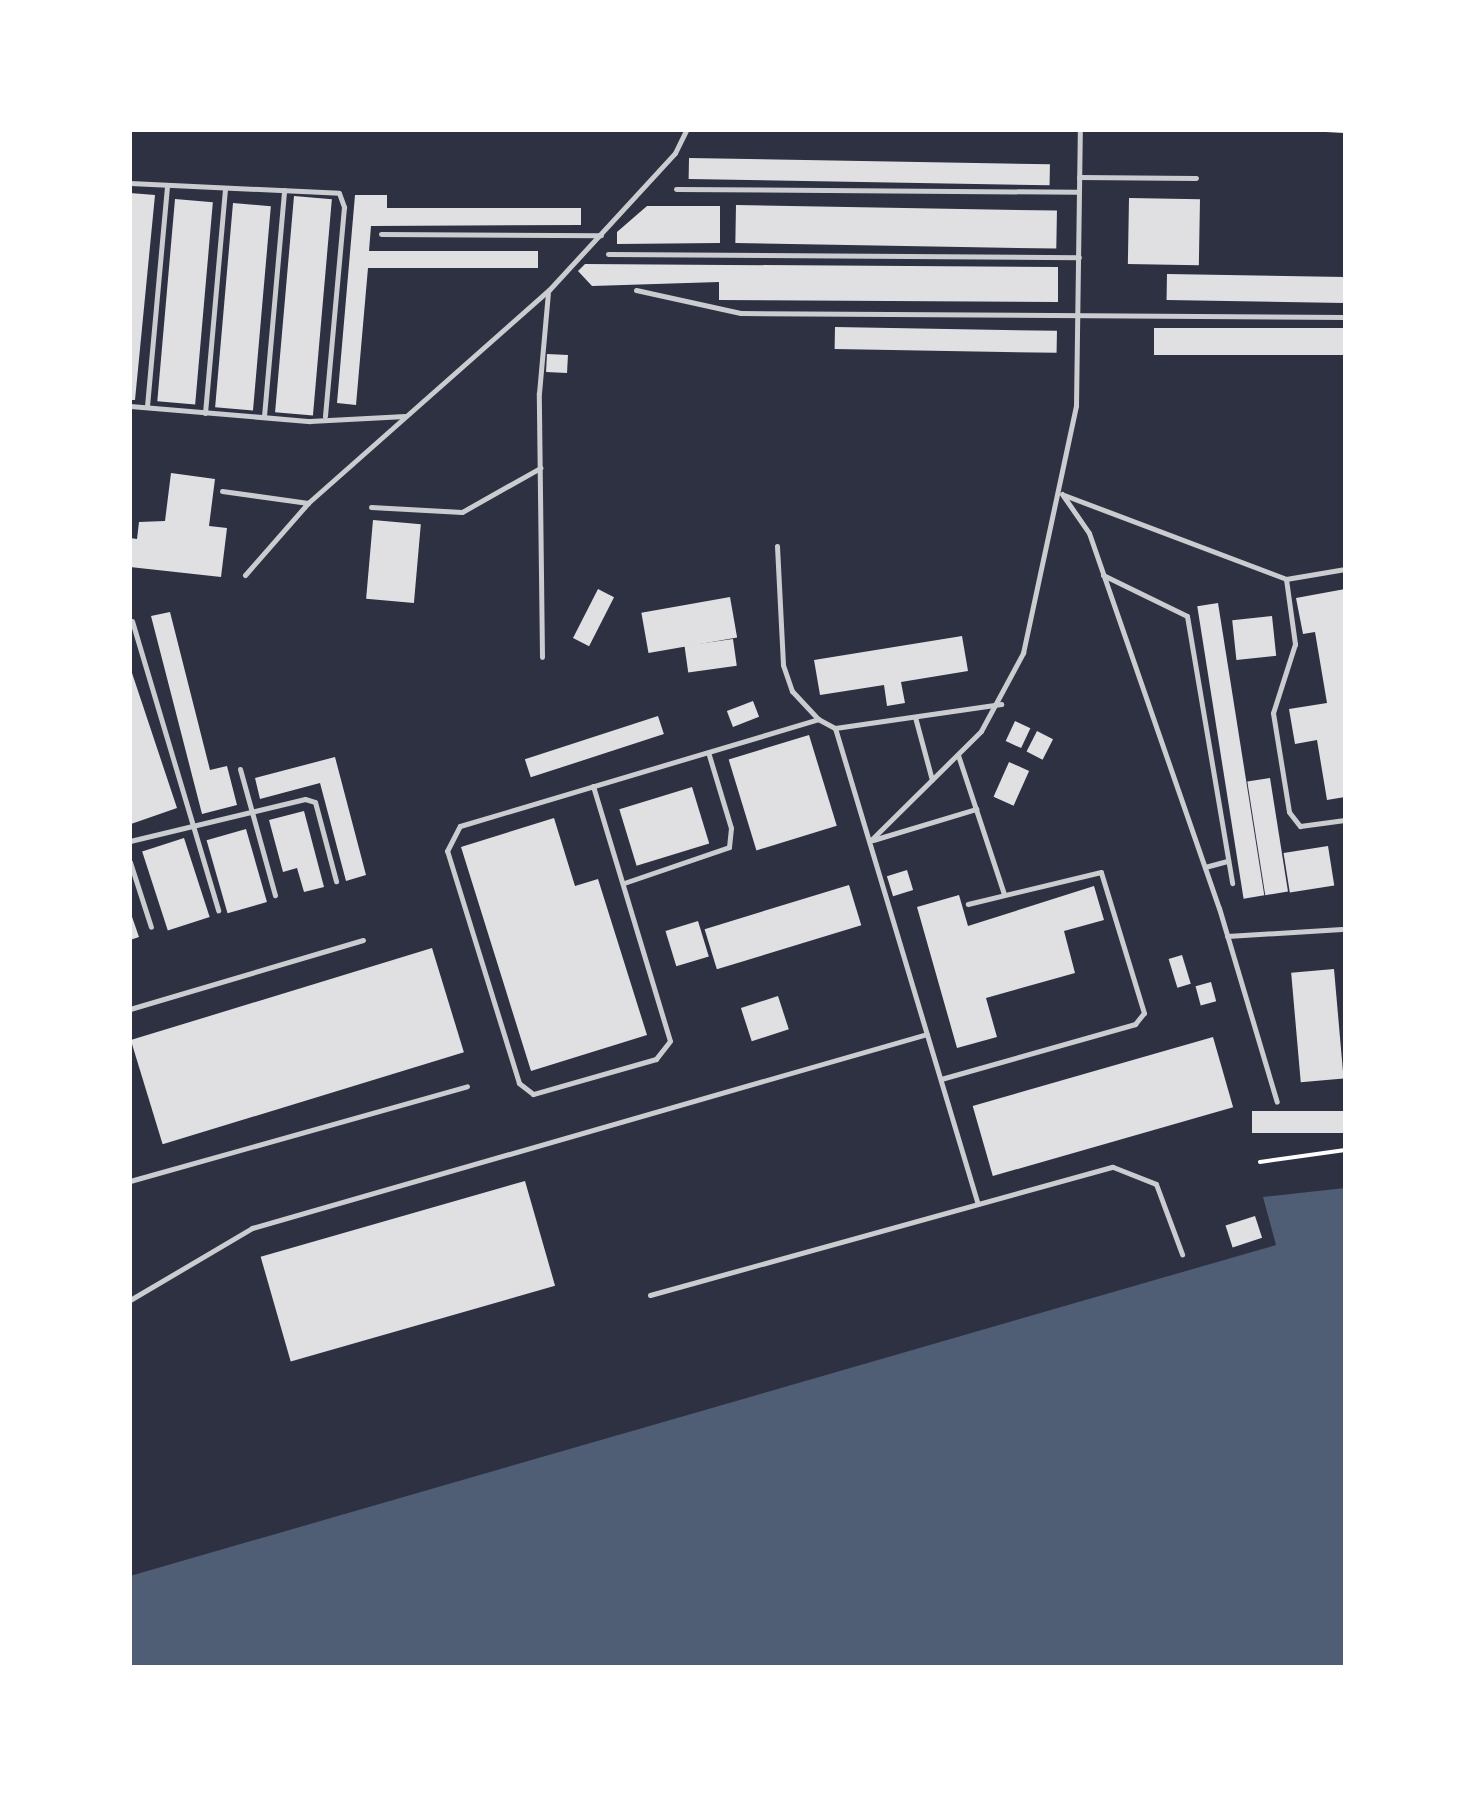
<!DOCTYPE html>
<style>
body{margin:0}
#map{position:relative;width:1475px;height:1797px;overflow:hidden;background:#2d3142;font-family:"Alegreya Sans",sans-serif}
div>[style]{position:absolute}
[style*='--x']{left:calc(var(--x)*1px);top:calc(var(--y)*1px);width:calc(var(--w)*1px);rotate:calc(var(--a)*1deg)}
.water>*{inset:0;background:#4f5d75}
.building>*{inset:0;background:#e0e0e3;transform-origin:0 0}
.path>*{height:4px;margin:-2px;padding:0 2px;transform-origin:2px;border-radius:2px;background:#fff}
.service>*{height:5px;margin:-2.5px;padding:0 2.5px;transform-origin:2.5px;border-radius:2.5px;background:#caccd0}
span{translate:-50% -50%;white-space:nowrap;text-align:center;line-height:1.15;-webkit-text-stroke:9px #fff;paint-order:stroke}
.frame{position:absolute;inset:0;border:132px solid #fff;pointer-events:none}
</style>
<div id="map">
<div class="water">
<div style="clip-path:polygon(1345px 1188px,1345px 1667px,130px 1667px,130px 1576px,1276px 1245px,1263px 1197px)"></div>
</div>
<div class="building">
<div style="left:689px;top:158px;width:361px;height:21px;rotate:1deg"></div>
<div style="clip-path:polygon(130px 193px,155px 195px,135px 400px,130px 400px)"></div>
<div style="clip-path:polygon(355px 195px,387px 195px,387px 208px,581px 208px,581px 225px,371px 226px,369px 251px,538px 251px,538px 268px,368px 268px,356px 405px,337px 403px)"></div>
<div style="left:294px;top:196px;width:38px;height:217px;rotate:5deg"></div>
<div style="left:1129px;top:198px;width:71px;height:66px;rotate:1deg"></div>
<div style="left:175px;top:199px;width:38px;height:203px;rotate:5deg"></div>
<div style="left:233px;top:203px;width:38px;height:205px;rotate:5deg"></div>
<div style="left:736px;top:205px;width:321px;height:38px;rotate:1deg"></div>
<div style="clip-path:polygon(647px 206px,720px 206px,720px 243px,617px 244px,617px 232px)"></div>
<div style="clip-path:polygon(585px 264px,1058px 267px,1058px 302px,719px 300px,719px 282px,592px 286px,578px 271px)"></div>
<div style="left:1167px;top:274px;width:178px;height:26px;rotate:1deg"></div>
<div style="left:835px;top:327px;width:222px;height:22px;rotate:1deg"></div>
<div style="left:1154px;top:328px;width:191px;height:27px"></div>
<div style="left:547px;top:354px;width:21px;height:18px;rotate:3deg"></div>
<div style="clip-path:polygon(171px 473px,215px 479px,209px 526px,227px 528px,221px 577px,130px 567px,130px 538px,137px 539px,139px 522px,165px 521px)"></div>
<div style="left:373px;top:520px;width:48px;height:79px;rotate:5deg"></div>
<div style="left:598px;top:589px;width:18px;height:55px;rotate:27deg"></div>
<div style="clip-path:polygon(1345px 589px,1345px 797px,1327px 800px,1317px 740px,1295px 744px,1289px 709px,1327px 703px,1315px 632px,1303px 634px,1296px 598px)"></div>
<div style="left:730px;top:597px;width:41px;height:90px;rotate:80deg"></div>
<div style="left:1218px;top:603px;width:296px;height:21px;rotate:81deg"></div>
<div style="clip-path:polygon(170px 612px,210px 770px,227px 766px,237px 805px,202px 814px,151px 616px)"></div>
<div style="left:1272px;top:616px;width:40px;height:40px;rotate:84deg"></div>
<div style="clip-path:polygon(962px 636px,968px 671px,901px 682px,905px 703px,887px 706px,884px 685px,820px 695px,814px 660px)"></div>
<div style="left:733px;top:639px;width:27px;height:49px;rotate:82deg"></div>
<div style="clip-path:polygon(131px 670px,177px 808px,131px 824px,130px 820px)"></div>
<div style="left:753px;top:701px;width:17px;height:28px;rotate:69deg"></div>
<div style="left:658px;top:716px;width:19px;height:140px;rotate:72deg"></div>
<div style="left:1015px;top:721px;width:17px;height:22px;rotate:25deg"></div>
<div style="left:1037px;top:731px;width:18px;height:23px;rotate:27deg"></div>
<div style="left:809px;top:735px;width:95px;height:84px;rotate:73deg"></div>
<div style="clip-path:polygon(335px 757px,366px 875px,346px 881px,320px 783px,260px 799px,255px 778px)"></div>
<div style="left:1009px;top:762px;width:22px;height:38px;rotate:24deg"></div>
<div style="left:1270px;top:778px;width:115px;height:23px;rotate:81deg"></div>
<div style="left:692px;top:787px;width:59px;height:76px;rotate:73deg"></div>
<div style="clip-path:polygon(304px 811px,324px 887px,304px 892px,297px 868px,283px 872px,269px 820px)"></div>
<div style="clip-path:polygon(554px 818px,575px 886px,598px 879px,647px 1035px,531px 1071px,461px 847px)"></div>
<div style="left:246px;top:829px;width:76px;height:41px;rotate:74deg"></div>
<div style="left:184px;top:838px;width:83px;height:44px;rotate:72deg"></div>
<div style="left:1328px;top:846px;width:40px;height:45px;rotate:81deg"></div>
<div style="left:907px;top:870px;width:21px;height:21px;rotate:73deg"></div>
<div style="left:849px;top:885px;width:42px;height:151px;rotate:73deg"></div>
<div style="clip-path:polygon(1094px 886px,1104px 920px,1064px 931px,1075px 973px,986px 998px,997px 1037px,957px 1048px,917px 907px,959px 895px,968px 926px)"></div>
<div style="clip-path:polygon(130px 911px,139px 937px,130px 940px)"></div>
<div style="left:698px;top:921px;width:37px;height:34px;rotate:73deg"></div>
<div style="left:432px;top:948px;width:109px;height:315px;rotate:73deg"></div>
<div style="left:1182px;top:955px;width:30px;height:14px;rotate:73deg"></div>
<div style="left:1334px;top:969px;width:110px;height:43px;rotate:85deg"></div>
<div style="left:1211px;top:982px;width:20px;height:16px;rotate:75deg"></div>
<div style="left:778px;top:996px;width:35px;height:39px;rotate:72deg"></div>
<div style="left:1213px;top:1037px;width:73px;height:250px;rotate:74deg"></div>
<div style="left:1345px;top:1111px;width:22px;height:93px;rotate:90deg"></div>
<div style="left:525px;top:1181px;width:109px;height:275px;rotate:74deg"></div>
<div style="left:1255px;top:1216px;width:23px;height:31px;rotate:72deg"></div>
</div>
<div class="path">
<div style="--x:1326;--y:130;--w:19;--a:3"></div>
<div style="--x:1260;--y:1162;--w:86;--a:-8"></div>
</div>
<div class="service">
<div style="--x:1079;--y:177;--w:117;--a:0.5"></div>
<div style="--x:130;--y:183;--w:209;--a:2.7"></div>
<div style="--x:339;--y:193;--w:15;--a:70"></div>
<div style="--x:344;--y:207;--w:210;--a:95.2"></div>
<div style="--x:676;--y:189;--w:402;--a:0.4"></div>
<div style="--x:381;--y:234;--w:220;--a:0.3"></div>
<div style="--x:608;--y:254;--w:471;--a:0.4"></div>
<div style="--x:636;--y:290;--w:107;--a:12.4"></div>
<div style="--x:741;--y:313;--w:604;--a:0.38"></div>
<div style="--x:130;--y:406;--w:181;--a:4.8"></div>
<div style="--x:310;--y:421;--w:95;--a:-3"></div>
<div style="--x:147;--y:406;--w:222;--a:-84.8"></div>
<div style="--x:205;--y:413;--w:225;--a:-84.9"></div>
<div style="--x:264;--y:416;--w:227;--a:-84.9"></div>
<div style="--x:222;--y:491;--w:87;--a:7.9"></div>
<div style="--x:1062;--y:494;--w:47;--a:55.3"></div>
<div style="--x:1089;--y:533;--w:397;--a:70.9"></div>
<div style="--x:1219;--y:908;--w:202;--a:73.4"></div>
<div style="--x:1064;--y:495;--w:237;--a:20.7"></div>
<div style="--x:1286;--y:579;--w:60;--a:-9.6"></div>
<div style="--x:371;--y:507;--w:91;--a:3.1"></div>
<div style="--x:462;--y:512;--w:90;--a:-29.4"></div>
<div style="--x:777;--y:546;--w:119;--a:87.1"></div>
<div style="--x:783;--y:665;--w:28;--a:71"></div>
<div style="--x:792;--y:691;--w:38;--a:47"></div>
<div style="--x:245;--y:575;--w:96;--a:-48.8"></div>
<div style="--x:308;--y:503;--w:322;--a:-41.5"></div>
<div style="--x:549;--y:290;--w:186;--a:-47.4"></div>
<div style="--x:675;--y:153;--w:25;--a:-64"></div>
<div style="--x:1103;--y:575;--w:93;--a:26"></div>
<div style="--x:1187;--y:616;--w:271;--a:80.4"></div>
<div style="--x:1286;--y:579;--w:66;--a:82.1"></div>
<div style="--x:1295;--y:644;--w:72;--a:107.7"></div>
<div style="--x:1273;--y:713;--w:100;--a:80.8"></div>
<div style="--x:1289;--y:812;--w:18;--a:52"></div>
<div style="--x:1300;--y:826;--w:45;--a:-7.6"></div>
<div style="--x:132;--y:621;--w:302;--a:73.4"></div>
<div style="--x:542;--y:657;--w:264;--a:-90.7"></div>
<div style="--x:539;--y:393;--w:100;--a:-84.9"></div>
<div style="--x:915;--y:717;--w:65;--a:74.9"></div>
<div style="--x:835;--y:728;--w:495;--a:73.3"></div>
<div style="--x:958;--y:755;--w:146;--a:71.7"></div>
<div style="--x:240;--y:769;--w:131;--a:74.5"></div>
<div style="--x:593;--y:786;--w:266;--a:73.2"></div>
<div style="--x:670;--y:1041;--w:23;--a:128"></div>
<div style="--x:656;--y:1059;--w:128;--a:164.1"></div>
<div style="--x:533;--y:1094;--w:18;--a:-142"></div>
<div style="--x:519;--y:1083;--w:243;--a:-107.2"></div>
<div style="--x:447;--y:851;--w:28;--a:-63"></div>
<div style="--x:460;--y:826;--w:374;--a:-16.6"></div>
<div style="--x:818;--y:719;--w:19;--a:28"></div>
<div style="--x:835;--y:728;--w:168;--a:-8.2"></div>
<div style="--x:873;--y:840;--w:108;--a:-16.8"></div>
<div style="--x:130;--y:841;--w:180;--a:-13.5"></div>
<div style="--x:305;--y:799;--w:10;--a:17"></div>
<div style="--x:315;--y:802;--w:82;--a:75.1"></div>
<div style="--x:870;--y:841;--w:156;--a:-44.7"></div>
<div style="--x:981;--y:731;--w:89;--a:-61.7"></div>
<div style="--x:1023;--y:653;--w:253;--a:-77.9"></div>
<div style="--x:1076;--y:406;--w:276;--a:-89.2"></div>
<div style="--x:130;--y:862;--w:68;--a:72.1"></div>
<div style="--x:1205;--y:867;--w:24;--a:-15"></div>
<div style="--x:624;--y:883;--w:111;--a:-18.9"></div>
<div style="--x:729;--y:847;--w:19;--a:-84"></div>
<div style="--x:731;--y:828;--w:79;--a:-106.8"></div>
<div style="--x:1227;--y:936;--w:115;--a:-3.5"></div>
<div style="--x:130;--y:1009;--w:243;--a:-16.5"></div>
<div style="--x:941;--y:1079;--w:202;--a:-15.8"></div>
<div style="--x:1135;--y:1024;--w:14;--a:-51"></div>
<div style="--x:1144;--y:1013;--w:147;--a:-107"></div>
<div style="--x:1101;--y:872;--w:137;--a:166.5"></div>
<div style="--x:130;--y:1181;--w:350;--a:-15.7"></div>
<div style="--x:650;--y:1295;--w:480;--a:-15.5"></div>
<div style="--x:1113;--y:1167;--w:46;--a:21.6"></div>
<div style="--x:1156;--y:1184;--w:75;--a:69.6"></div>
<div style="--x:130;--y:1300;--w:142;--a:-30.5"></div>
<div style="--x:252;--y:1228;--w:702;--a:-16.04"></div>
</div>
<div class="frame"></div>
</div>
